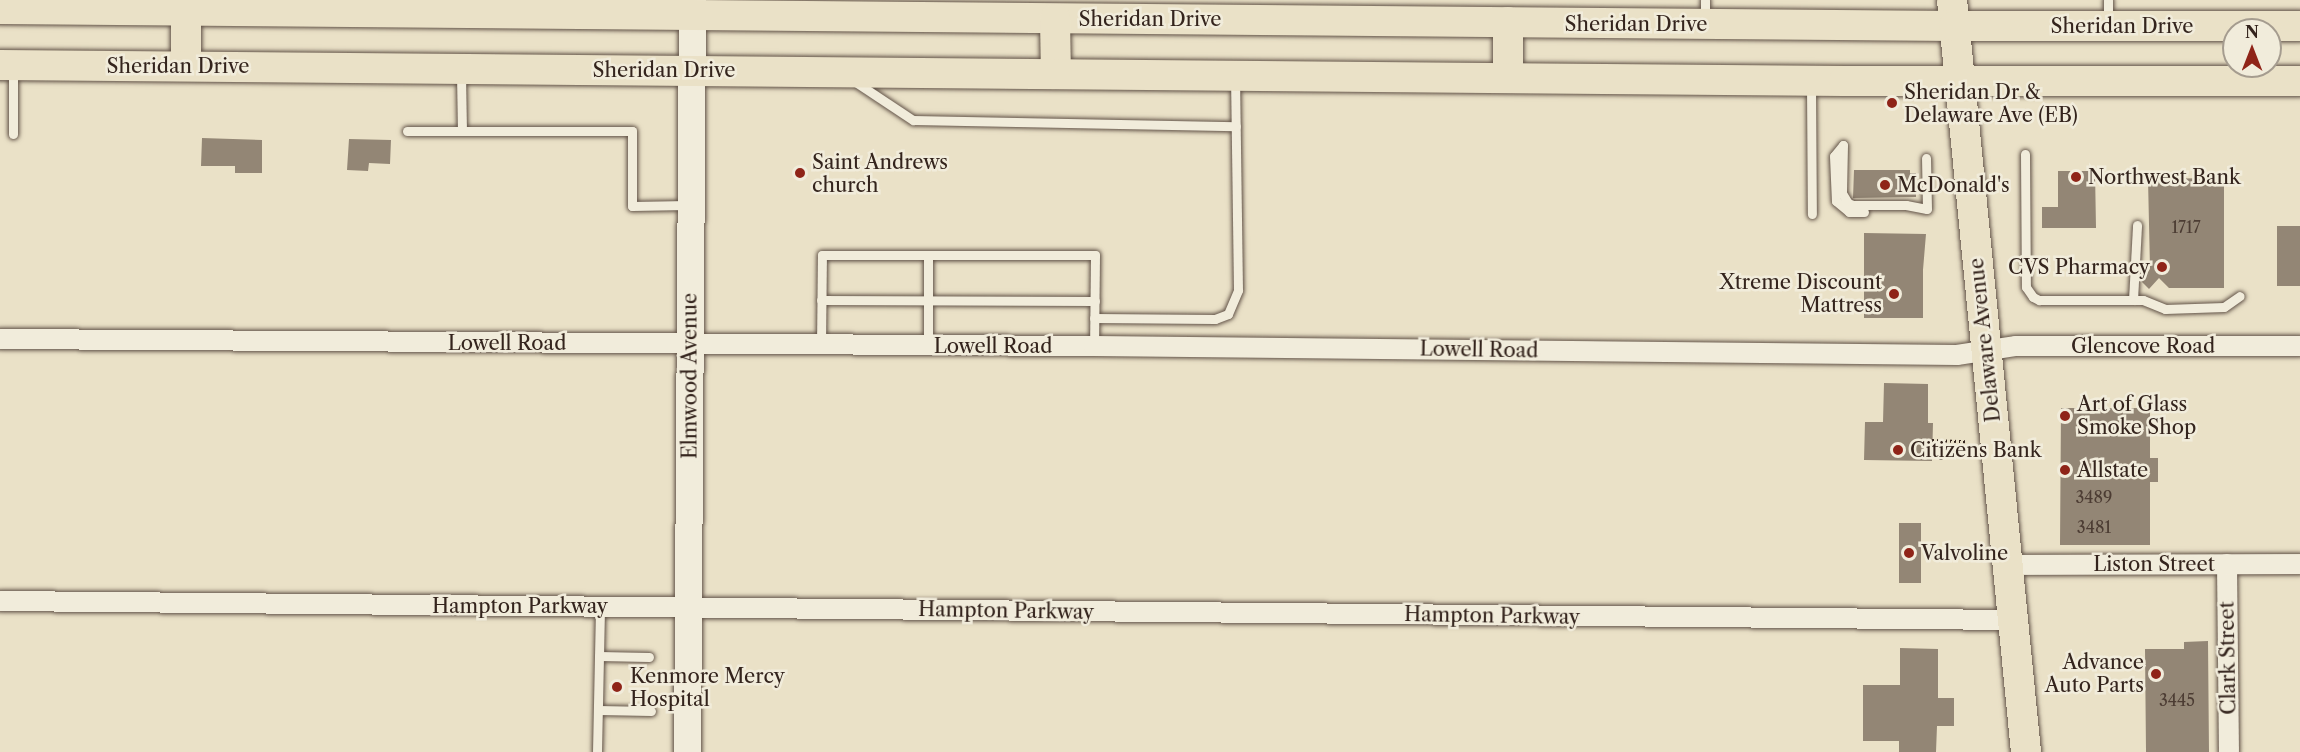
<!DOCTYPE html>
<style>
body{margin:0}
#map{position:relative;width:2300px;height:752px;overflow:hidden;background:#eae1c7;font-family:"Libre Caslon Text",serif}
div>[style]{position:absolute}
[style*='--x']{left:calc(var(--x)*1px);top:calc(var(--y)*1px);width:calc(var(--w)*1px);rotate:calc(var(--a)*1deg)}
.building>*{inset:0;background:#938675;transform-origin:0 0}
.path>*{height:3px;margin-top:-1.5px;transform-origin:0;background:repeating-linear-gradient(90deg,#34241d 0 1.5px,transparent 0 4.5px)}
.roads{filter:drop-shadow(0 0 2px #625348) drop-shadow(0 0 2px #625348)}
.lane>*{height:9px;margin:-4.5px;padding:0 4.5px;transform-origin:4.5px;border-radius:4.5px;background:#f1ecdb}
.street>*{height:20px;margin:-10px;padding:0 10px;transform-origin:10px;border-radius:10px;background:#f1ecdb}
.secondary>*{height:27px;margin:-13.5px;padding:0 13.5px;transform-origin:13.5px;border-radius:13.5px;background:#f1ecdb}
.primary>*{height:30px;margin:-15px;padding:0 15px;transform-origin:15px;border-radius:15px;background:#eae1c7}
.dots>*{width:16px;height:16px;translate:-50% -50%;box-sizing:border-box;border:3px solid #f1ecdb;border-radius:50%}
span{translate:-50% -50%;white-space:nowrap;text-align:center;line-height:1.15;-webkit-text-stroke:5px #f1ecdb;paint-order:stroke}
.number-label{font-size:16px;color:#4c3c33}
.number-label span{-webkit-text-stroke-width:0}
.street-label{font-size:20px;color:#34241d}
.poi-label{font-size:20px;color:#34241d}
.left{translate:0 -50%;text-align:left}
.right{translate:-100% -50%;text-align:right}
.north{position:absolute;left:2222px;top:18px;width:60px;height:60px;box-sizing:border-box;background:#f1ecdb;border:2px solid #a59c8f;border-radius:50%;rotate:0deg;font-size:16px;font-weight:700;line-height:24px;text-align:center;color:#34241d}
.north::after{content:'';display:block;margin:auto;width:21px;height:27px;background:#8f2418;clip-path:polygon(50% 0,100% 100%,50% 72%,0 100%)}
</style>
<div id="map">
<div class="building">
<div style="clip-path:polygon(202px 138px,262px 140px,262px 173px,235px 173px,235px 166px,201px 166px)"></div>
<div style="clip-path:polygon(349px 139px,391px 140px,390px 164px,369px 163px,368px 171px,347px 170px)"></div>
<div style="clip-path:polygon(1854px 170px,1910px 170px,1910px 173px,1916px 173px,1916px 197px,1853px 198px)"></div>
<div style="clip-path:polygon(2058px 171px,2095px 171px,2096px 228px,2042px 228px,2042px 207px,2058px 207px)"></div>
<div style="clip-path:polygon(2215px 178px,2224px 185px,2224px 288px,2169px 288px,2159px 278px,2149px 289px,2141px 281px,2150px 269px,2148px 179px)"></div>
<div style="left:2277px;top:226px;width:23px;height:60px"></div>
<div style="clip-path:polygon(1864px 233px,1926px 234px,1923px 270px,1923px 318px,1864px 318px)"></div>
<div style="clip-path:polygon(1884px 383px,1928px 384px,1928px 423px,1933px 423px,1932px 461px,1864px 460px,1865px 422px,1883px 422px)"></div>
<div style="clip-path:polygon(2061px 408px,2150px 408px,2150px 458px,2158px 458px,2158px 482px,2150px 482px,2150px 545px,2060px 545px)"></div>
<div style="left:1899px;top:523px;width:22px;height:60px"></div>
<div style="clip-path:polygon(2208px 641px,2209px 752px,2146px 752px,2145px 649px,2184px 649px,2184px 642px)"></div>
<div style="clip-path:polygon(1900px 648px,1938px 649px,1938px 698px,1954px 698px,1954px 726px,1937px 726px,1936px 752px,1899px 752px,1899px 741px,1863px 741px,1863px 685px,1900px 685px)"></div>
</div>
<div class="path">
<div style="--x:1932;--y:440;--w:34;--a:2"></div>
<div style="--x:1940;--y:440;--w:20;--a:87"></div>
</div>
<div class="roads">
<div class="lane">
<div style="--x:1705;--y:0;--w:19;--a:90"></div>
<div style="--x:2108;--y:0;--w:21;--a:90"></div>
<div style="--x:461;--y:74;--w:57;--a:89"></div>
<div style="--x:854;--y:81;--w:71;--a:33.5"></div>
<div style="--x:913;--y:120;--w:323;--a:1.1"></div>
<div style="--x:1811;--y:86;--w:128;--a:89.6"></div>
<div style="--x:407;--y:131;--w:225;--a:0"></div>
<div style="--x:632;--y:131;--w:75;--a:90"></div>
<div style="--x:632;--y:206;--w:55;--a:-1"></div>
<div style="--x:13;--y:134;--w:64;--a:-90"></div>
<div style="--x:1843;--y:145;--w:48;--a:91.2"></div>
<div style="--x:1842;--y:193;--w:12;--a:59"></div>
<div style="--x:1848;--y:203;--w:5;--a:22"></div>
<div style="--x:1853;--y:205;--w:53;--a:0"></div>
<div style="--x:1906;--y:205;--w:21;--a:11"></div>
<div style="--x:1927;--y:209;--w:51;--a:-91.1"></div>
<div style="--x:1843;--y:145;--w:14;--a:129"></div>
<div style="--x:1834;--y:156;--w:45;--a:87.5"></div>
<div style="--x:1836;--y:201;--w:17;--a:40"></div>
<div style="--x:1849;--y:212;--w:15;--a:0"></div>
<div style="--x:2025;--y:154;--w:133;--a:89.6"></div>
<div style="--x:2026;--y:287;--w:12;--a:55"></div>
<div style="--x:2033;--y:297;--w:7;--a:27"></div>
<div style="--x:2039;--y:300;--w:104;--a:0"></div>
<div style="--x:2143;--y:300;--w:24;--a:22"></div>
<div style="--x:2165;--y:309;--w:59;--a:-1.9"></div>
<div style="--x:2224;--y:307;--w:19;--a:-35"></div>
<div style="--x:821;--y:300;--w:274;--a:0.2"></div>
<div style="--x:2133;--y:300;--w:75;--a:-86.9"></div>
<div style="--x:1094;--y:318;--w:121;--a:0.5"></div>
<div style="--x:1215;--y:319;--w:14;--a:-21"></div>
<div style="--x:1228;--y:314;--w:26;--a:-67"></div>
<div style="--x:1238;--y:290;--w:211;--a:-90.8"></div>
<div style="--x:821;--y:346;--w:91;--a:-89.4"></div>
<div style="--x:822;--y:255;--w:273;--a:0"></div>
<div style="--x:1095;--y:255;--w:91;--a:90.6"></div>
<div style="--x:928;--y:346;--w:91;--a:-90"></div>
<div style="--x:599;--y:656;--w:50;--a:1.1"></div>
<div style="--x:598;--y:710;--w:53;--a:1.1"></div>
<div style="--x:597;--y:752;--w:146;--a:-88.8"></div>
</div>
<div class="street">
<div style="--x:0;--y:339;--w:1094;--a:0.37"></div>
<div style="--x:1094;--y:346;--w:863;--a:0.6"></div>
<div style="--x:1957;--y:355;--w:60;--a:-8.7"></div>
<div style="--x:2016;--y:346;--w:284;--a:0"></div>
<div style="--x:2227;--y:564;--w:188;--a:89.4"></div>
<div style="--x:2007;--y:565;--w:293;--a:-0.2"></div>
<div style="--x:0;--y:601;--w:2013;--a:0.54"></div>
</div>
<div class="secondary">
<div style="--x:687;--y:752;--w:752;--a:-89.62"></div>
</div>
<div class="primary">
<div style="--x:1952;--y:0;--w:756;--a:84.38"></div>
<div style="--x:0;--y:9;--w:1954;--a:0.5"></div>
<div style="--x:1954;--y:26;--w:346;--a:0"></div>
<div style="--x:186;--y:10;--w:56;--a:90"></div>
<div style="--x:1055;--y:19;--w:55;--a:89"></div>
<div style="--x:1508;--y:22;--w:56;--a:90"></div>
<div style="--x:0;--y:65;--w:1844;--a:0.5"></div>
<div style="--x:1844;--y:81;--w:456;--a:0"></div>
</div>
</div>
<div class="dots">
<div style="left:1892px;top:103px;background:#8f2418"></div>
<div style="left:800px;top:173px;background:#8f2418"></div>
<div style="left:2076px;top:177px;background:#8f2418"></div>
<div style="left:1885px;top:185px;background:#8f2418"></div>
<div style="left:2162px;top:267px;background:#8f2418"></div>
<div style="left:1894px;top:294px;background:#8f2418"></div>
<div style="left:2065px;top:416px;background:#8f2418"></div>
<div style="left:1898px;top:450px;background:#8f2418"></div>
<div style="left:2065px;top:470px;background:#8f2418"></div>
<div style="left:1909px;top:553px;background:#8f2418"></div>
<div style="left:2156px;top:674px;background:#8f2418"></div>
<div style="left:617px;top:687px;background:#8f2418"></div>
</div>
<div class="number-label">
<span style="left:2186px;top:227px">1717</span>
<span style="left:2094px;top:497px">3489</span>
<span style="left:2094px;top:527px">3481</span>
<span style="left:2177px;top:700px">3445</span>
</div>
<div class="street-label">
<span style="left:1150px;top:19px">Sheridan Drive</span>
<span style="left:1636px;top:24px">Sheridan Drive</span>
<span style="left:2122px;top:26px">Sheridan Drive</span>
<span style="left:178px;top:66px">Sheridan Drive</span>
<span style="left:664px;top:70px">Sheridan Drive</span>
<span style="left:1985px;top:340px;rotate:-96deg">Delaware Avenue</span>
<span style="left:507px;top:343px">Lowell Road</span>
<span style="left:993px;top:346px">Lowell Road</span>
<span style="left:2143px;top:346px">Glencove Road</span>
<span style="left:1479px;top:350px;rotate:1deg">Lowell Road</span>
<span style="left:690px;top:376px;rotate:-90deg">Elmwood Avenue</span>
<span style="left:2154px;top:564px">Liston Street</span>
<span style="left:520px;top:606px">Hampton Parkway</span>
<span style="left:1006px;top:611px;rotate:1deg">Hampton Parkway</span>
<span style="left:1492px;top:616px;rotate:1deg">Hampton Parkway</span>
<span style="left:2228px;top:658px;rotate:-91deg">Clark Street</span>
</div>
<div class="poi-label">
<span class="left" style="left:1904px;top:104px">Sheridan Dr &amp;<br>Delaware Ave (EB)</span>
<span class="left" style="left:812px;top:174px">Saint Andrews<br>church</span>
<span class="left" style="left:2088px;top:177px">Northwest Bank</span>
<span class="left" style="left:1897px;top:185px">McDonald's</span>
<span class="right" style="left:2150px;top:267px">CVS Pharmacy</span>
<span class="right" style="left:1882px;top:294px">Xtreme Discount<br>Mattress</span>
<span class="left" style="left:2077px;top:416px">Art of Glass<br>Smoke Shop</span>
<span class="left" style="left:1910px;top:450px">Citizens Bank</span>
<span class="left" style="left:2077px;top:470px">Allstate</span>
<span class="left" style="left:1921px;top:553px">Valvoline</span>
<span class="right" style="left:2144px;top:674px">Advance<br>Auto Parts</span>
<span class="left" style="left:630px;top:688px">Kenmore Mercy<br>Hospital</span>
</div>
<div class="north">N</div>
</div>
